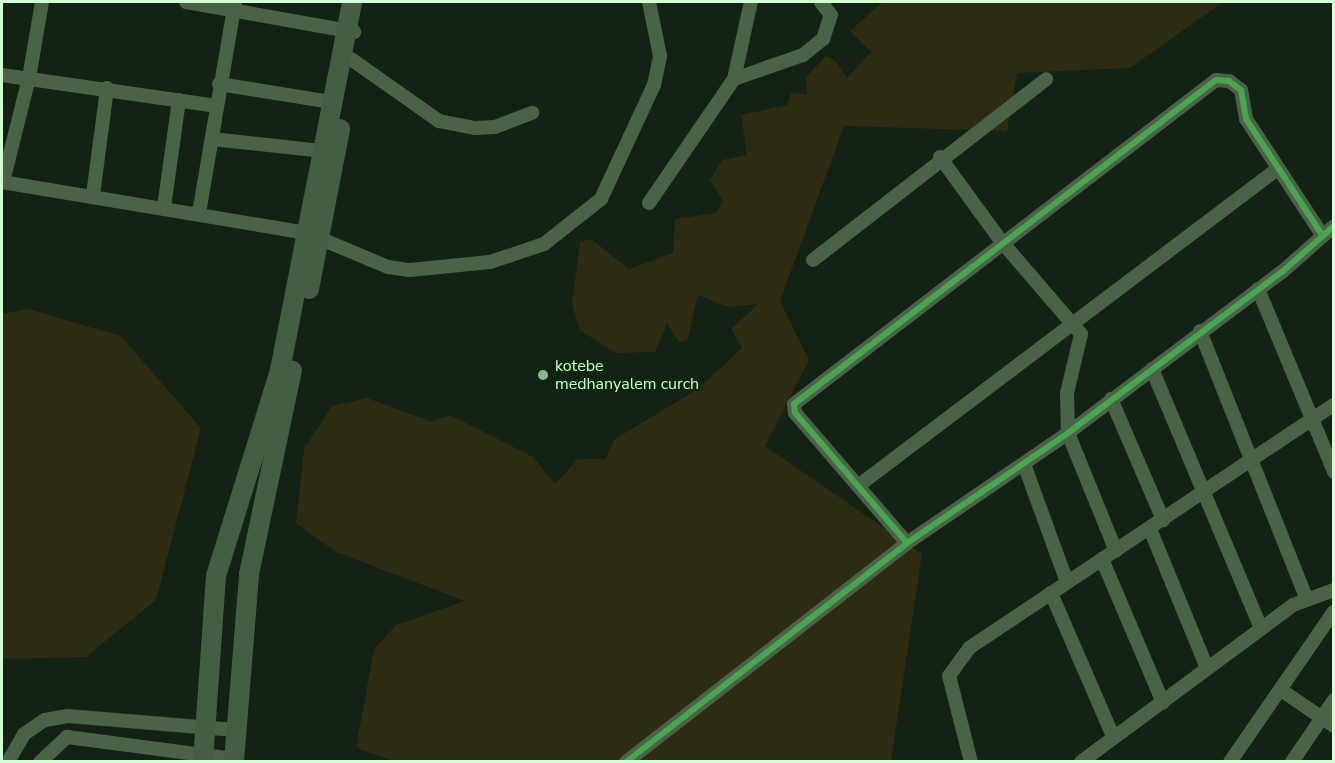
<!DOCTYPE html>
<style>
body{margin:0}
#map{position:relative;width:1335px;height:763px;overflow:hidden;background:#142115;font-family:"Nunito Sans",sans-serif}
div>[style]{position:absolute}
[style*='--x']{left:calc(var(--x)*1px);top:calc(var(--y)*1px);width:calc(var(--w)*1px);rotate:calc(var(--a)*1deg)}
.green>*{inset:0;background:#2d2b12}
.street>*{height:14px;margin:-7px;padding:0 7px;transform-origin:7px;border-radius:7px;background:#4a6248}
.secondary>*{height:20px;margin:-10px;padding:0 10px;transform-origin:10px;border-radius:10px;background:#455d44}
.cycleway>*{height:6px;margin:-3px;padding:0 3px;transform-origin:3px;border-radius:3px;background:#4ca352}
.dots>*{width:16px;height:16px;translate:-50% -50%;box-sizing:border-box;border:3px solid #0e2710;border-radius:50%}
span{translate:-50% -50%;white-space:nowrap;text-align:center;line-height:1.15;-webkit-text-stroke:5px #0e2710;paint-order:stroke}
.poi-label{font-size:16px;color:#d4ffd4}
.left{translate:0 -50%;text-align:left}
.frame{position:absolute;inset:0;border:3px solid #d4ffd4;pointer-events:none}
</style>
<div id="map">
<div class="green">
<div style="clip-path:polygon(883px 2px,1223px 2px,1130px 68px,1017px 73px,1007px 131px,844px 126px,780px 301px,809px 360px,765px 446px,922px 554px,891px 761px,397px 762px,356px 748px,374px 649px,396px 625px,465px 601px,336px 552px,296px 523px,304px 449px,332px 406px,367px 398px,432px 422px,450px 415px,533px 457px,555px 484px,578px 459px,605px 459px,615px 439px,698px 389px,742px 348px,731px 329px,758px 304px,728px 307px,698px 295px,687px 341px,679px 343px,667px 323px,655px 352px,615px 353px,580px 330px,572px 304px,580px 242px,591px 239px,629px 269px,673px 253px,675px 219px,716px 213px,723px 201px,710px 180px,722px 160px,747px 155px,741px 115px,787px 105px,791px 93px,807px 94px,806px 77px,826px 56px,835px 60px,847px 78px,871px 52px,850px 31px)"></div>
<div style="clip-path:polygon(28px 309px,121px 336px,201px 428px,156px 600px,86px 657px,2px 659px,2px 314px)"></div>
</div>
<div class="street">
<div style="--x:186;--y:2;--w:171;--a:10.1"></div>
<div style="--x:351;--y:59;--w:108;--a:35.2"></div>
<div style="--x:439;--y:121;--w:37;--a:11"></div>
<div style="--x:475;--y:128;--w:20;--a:-3"></div>
<div style="--x:495;--y:127;--w:40;--a:-21"></div>
<div style="--x:2;--y:75;--w:217;--a:8.2"></div>
<div style="--x:734;--y:79;--w:73;--a:-19.2"></div>
<div style="--x:803;--y:55;--w:26;--a:-39"></div>
<div style="--x:823;--y:39;--w:25;--a:-72"></div>
<div style="--x:831;--y:15;--w:16;--a:-128"></div>
<div style="--x:219;--y:84;--w:113;--a:9.1"></div>
<div style="--x:212;--y:139;--w:112;--a:6.2"></div>
<div style="--x:940;--y:157;--w:104;--a:54"></div>
<div style="--x:1001;--y:241;--w:123;--a:49.3"></div>
<div style="--x:1081;--y:334;--w:61;--a:103.3"></div>
<div style="--x:1067;--y:393;--w:40;--a:88.6"></div>
<div style="--x:1068;--y:433;--w:127;--a:67.9"></div>
<div style="--x:2;--y:182;--w:309;--a:9.5"></div>
<div style="--x:307;--y:233;--w:88;--a:22.8"></div>
<div style="--x:388;--y:267;--w:22;--a:8"></div>
<div style="--x:410;--y:270;--w:80;--a:-5.7"></div>
<div style="--x:490;--y:262;--w:57;--a:-18.4"></div>
<div style="--x:544;--y:244;--w:73;--a:-38.3"></div>
<div style="--x:601;--y:199;--w:126;--a:-65.1"></div>
<div style="--x:654;--y:85;--w:30;--a:-78"></div>
<div style="--x:660;--y:56;--w:55;--a:-101.5"></div>
<div style="--x:3;--y:182;--w:107;--a:-76"></div>
<div style="--x:29;--y:78;--w:77;--a:-80.3"></div>
<div style="--x:93;--y:195;--w:108;--a:-82.5"></div>
<div style="--x:649;--y:203;--w:150;--a:-55.6"></div>
<div style="--x:734;--y:79;--w:79;--a:-77.6"></div>
<div style="--x:164;--y:207;--w:108;--a:-82"></div>
<div style="--x:199;--y:213;--w:214;--a:-80.3"></div>
<div style="--x:813;--y:260;--w:295;--a:-37.8"></div>
<div style="--x:1258;--y:289;--w:198;--a:67.4"></div>
<div style="--x:1200;--y:331;--w:289;--a:68.3"></div>
<div style="--x:1152;--y:369;--w:281;--a:67.2"></div>
<div style="--x:1111;--y:399;--w:132;--a:66.7"></div>
<div style="--x:1024;--y:464;--w:126;--a:70"></div>
<div style="--x:858;--y:486;--w:524;--a:-37.09"></div>
<div style="--x:1150;--y:529;--w:150;--a:67.7"></div>
<div style="--x:907;--y:543;--w:172;--a:-130.7"></div>
<div style="--x:795;--y:413;--w:9;--a:-96"></div>
<div style="--x:794;--y:404;--w:532;--a:-37.52"></div>
<div style="--x:1216;--y:80;--w:13;--a:4"></div>
<div style="--x:1229;--y:81;--w:15;--a:37"></div>
<div style="--x:1241;--y:90;--w:29;--a:80"></div>
<div style="--x:1246;--y:119;--w:140;--a:56.7"></div>
<div style="--x:1102;--y:559;--w:156;--a:67"></div>
<div style="--x:1051;--y:593;--w:156;--a:66.6"></div>
<div style="--x:1281;--y:690;--w:64;--a:34.2"></div>
<div style="--x:8;--y:762;--w:32;--a:-60"></div>
<div style="--x:24;--y:734;--w:25;--a:-34"></div>
<div style="--x:45;--y:720;--w:23;--a:-10"></div>
<div style="--x:68;--y:716;--w:168;--a:4.8"></div>
<div style="--x:40;--y:762;--w:37;--a:-43"></div>
<div style="--x:67;--y:737;--w:168;--a:7.5"></div>
<div style="--x:626;--y:762;--w:356;--a:-37.9"></div>
<div style="--x:907;--y:543;--w:195;--a:-34.3"></div>
<div style="--x:1068;--y:433;--w:268;--a:-37"></div>
<div style="--x:1282;--y:272;--w:69;--a:-41.5"></div>
<div style="--x:971;--y:762;--w:89;--a:-104.3"></div>
<div style="--x:949;--y:676;--w:34;--a:-54"></div>
<div style="--x:969;--y:648;--w:438;--a:-33.7"></div>
<div style="--x:1081;--y:762;--w:264;--a:-36.5"></div>
<div style="--x:1293;--y:605;--w:44;--a:-20.1"></div>
<div style="--x:1230;--y:762;--w:183;--a:-55.4"></div>
<div style="--x:1292;--y:762;--w:75;--a:-55.9"></div>
</div>
<div class="secondary">
<div style="--x:309;--y:289;--w:163;--a:-79"></div>
<div style="--x:203;--y:762;--w:186;--a:-86"></div>
<div style="--x:216;--y:576;--w:216;--a:-72.7"></div>
<div style="--x:280;--y:370;--w:375;--a:-78.9"></div>
<div style="--x:234;--y:762;--w:189;--a:-85.4"></div>
<div style="--x:249;--y:574;--w:208;--a:-78.1"></div>
</div>
<div class="cycleway">
<div style="--x:907;--y:543;--w:172;--a:-130.7"></div>
<div style="--x:795;--y:413;--w:9;--a:-96"></div>
<div style="--x:794;--y:404;--w:532;--a:-37.52"></div>
<div style="--x:1216;--y:80;--w:13;--a:4"></div>
<div style="--x:1229;--y:81;--w:15;--a:37"></div>
<div style="--x:1241;--y:90;--w:29;--a:80"></div>
<div style="--x:1246;--y:119;--w:140;--a:56.7"></div>
<div style="--x:626;--y:762;--w:356;--a:-37.9"></div>
<div style="--x:907;--y:543;--w:195;--a:-34.3"></div>
<div style="--x:1068;--y:433;--w:268;--a:-37"></div>
<div style="--x:1282;--y:272;--w:69;--a:-41.5"></div>
</div>
<div class="dots">
<div style="left:543px;top:375px;background:#91b191"></div>
</div>
<div class="poi-label">
<span class="left" style="left:555px;top:375px">kotebe<br>medhanyalem curch</span>
</div>
<div class="frame"></div>
</div>
